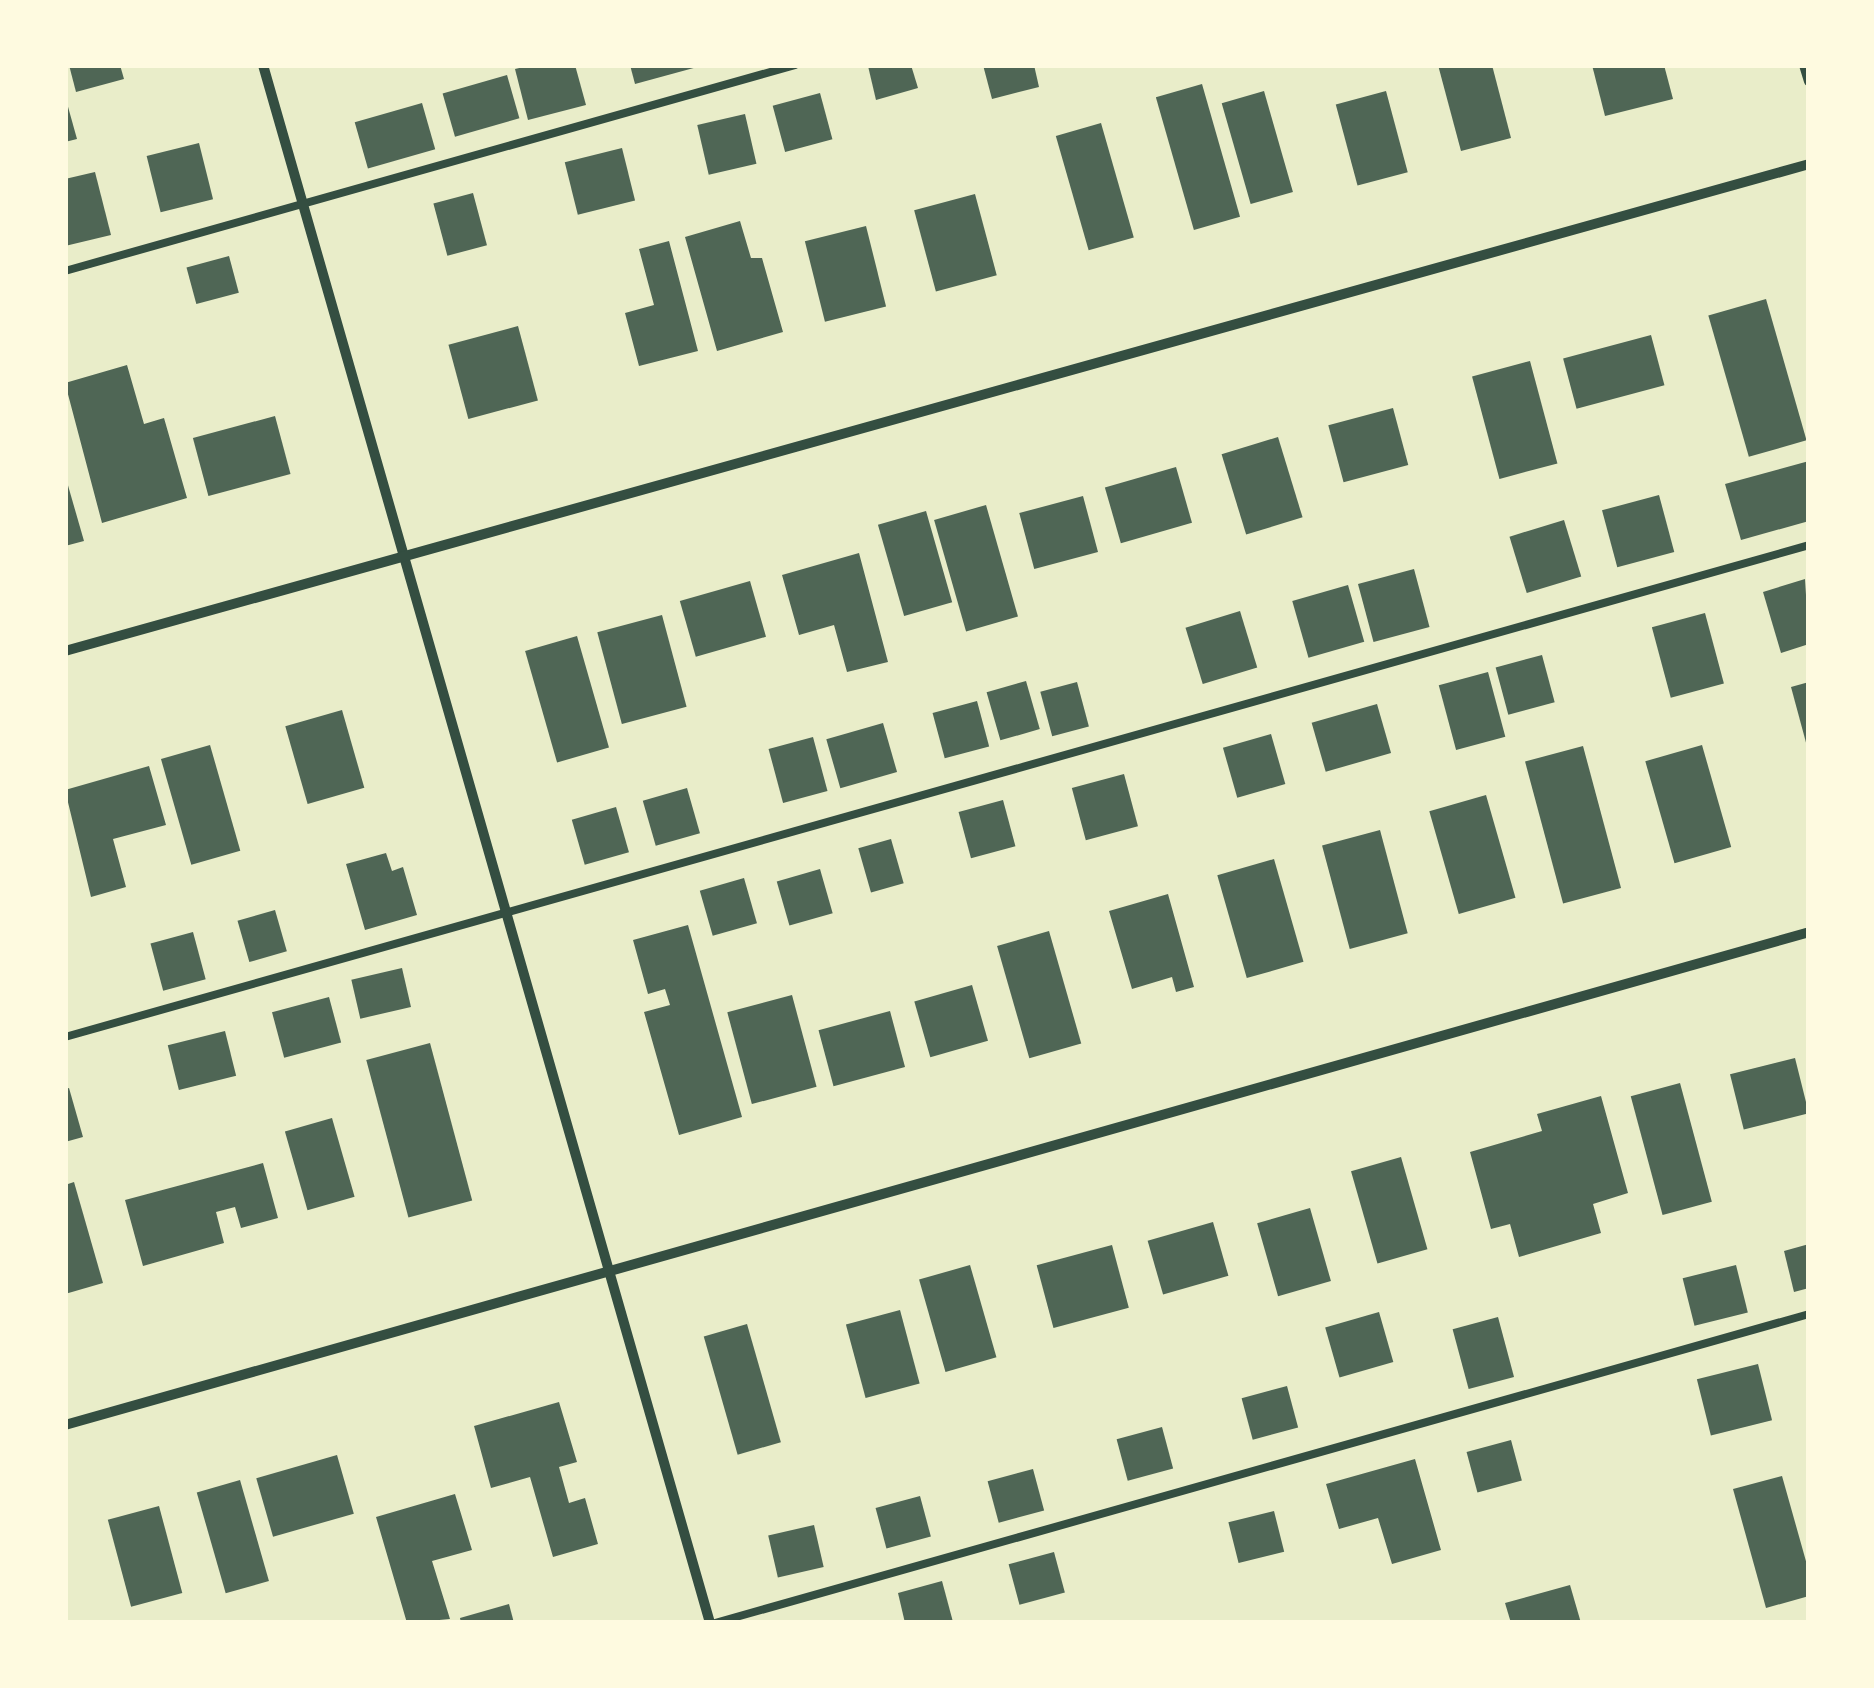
<!DOCTYPE html>
<style>
body{margin:0}
#map{position:relative;width:1874px;height:1688px;overflow:hidden;background:#e9edc9;font-family:"Noto Sans",sans-serif}
div>[style]{position:absolute}
[style*='--x']{left:calc(var(--x)*1px);top:calc(var(--y)*1px);width:calc(var(--w)*1px);rotate:calc(var(--a)*1deg)}
.building>*{inset:0;background:#4f6655;transform-origin:0 0}
.service>*{height:8px;margin:-4px;padding:0 4px;transform-origin:4px;border-radius:4px;background:#344e41}
.minor>*{height:10px;margin:-5px;padding:0 5px;transform-origin:5px;border-radius:5px;background:#344e41}
span{translate:-50% -50%;white-space:nowrap;text-align:center;line-height:1.15;-webkit-text-stroke:8px #fefae0;paint-order:stroke}
.frame{position:absolute;inset:0;border:68px solid #fefae0;pointer-events:none}
</style>
<div id="map">
<div class="building">
<div style="clip-path:polygon(69px 65px,120px 65px,124px 79px,76px 92px)"></div>
<div style="clip-path:polygon(532px 65px,575px 65px,586px 105px,528px 120px,515px 69px)"></div>
<div style="clip-path:polygon(630px 65px,700px 65px,701px 66px,635px 84px)"></div>
<div style="clip-path:polygon(911px 65px,918px 88px,876px 100px,868px 66px)"></div>
<div style="clip-path:polygon(983px 65px,1034px 65px,1039px 87px,992px 99px)"></div>
<div style="clip-path:polygon(1438px 65px,1492px 65px,1511px 138px,1461px 151px)"></div>
<div style="clip-path:polygon(1592px 65px,1664px 65px,1673px 99px,1605px 116px)"></div>
<div style="left:507px;top:75px;width:45px;height:67px;rotate:74deg"></div>
<div style="left:1202px;top:84px;width:138px;height:48px;rotate:74deg"></div>
<div style="left:1264px;top:91px;width:105px;height:44px;rotate:74deg"></div>
<div style="left:1386px;top:91px;width:84px;height:52px;rotate:75deg"></div>
<div style="left:820px;top:93px;width:48px;height:49px;rotate:75deg"></div>
<div style="clip-path:polygon(65px 96px,77px 139px,65px 142px)"></div>
<div style="left:422px;top:103px;width:48px;height:70px;rotate:74deg"></div>
<div style="left:745px;top:114px;width:51px;height:49px;rotate:77deg"></div>
<div style="left:1101px;top:123px;width:119px;height:47px;rotate:74deg"></div>
<div style="left:199px;top:143px;width:58px;height:54px;rotate:76deg"></div>
<div style="left:622px;top:148px;width:54px;height:59px;rotate:76deg"></div>
<div style="clip-path:polygon(95px 172px,111px 235px,65px 246px,65px 179px)"></div>
<div style="left:473px;top:193px;width:54px;height:41px;rotate:75deg"></div>
<div style="left:975px;top:194px;width:84px;height:63px;rotate:75deg"></div>
<div style="clip-path:polygon(740px 221px,751px 258px,762px 258px,783px 332px,717px 351px,685px 237px)"></div>
<div style="left:866px;top:226px;width:83px;height:63px;rotate:76deg"></div>
<div style="clip-path:polygon(669px 241px,698px 351px,639px 366px,625px 313px,654px 305px,639px 249px)"></div>
<div style="left:229px;top:256px;width:38px;height:44px;rotate:75deg"></div>
<div style="left:1766px;top:299px;width:147px;height:60px;rotate:74deg"></div>
<div style="left:518px;top:326px;width:77px;height:72px;rotate:75deg"></div>
<div style="left:1651px;top:335px;width:52px;height:91px;rotate:75deg"></div>
<div style="left:1530px;top:361px;width:106px;height:60px;rotate:75deg"></div>
<div style="clip-path:polygon(127px 365px,144px 424px,164px 418px,187px 498px,102px 523px,65px 383px)"></div>
<div style="left:1393px;top:408px;width:59px;height:67px;rotate:75deg"></div>
<div style="left:275px;top:416px;width:60px;height:85px;rotate:75deg"></div>
<div style="left:1278px;top:437px;width:84px;height:59px;rotate:73deg"></div>
<div style="clip-path:polygon(1809px 461px,1809px 521px,1741px 540px,1725px 484px)"></div>
<div style="left:1176px;top:467px;width:58px;height:74px;rotate:74deg"></div>
<div style="clip-path:polygon(65px 475px,84px 541px,65px 546px)"></div>
<div style="left:1659px;top:495px;width:59px;height:59px;rotate:75deg"></div>
<div style="left:1083px;top:496px;width:58px;height:66px;rotate:75deg"></div>
<div style="left:986px;top:505px;width:116px;height:54px;rotate:74deg"></div>
<div style="left:926px;top:511px;width:95px;height:50px;rotate:74deg"></div>
<div style="left:1564px;top:520px;width:59px;height:57px;rotate:73deg"></div>
<div style="clip-path:polygon(859px 553px,888px 662px,847px 672px,834px 625px,799px 635px,782px 575px)"></div>
<div style="left:1414px;top:569px;width:60px;height:58px;rotate:75deg"></div>
<div style="clip-path:polygon(1805px 579px,1809px 644px,1781px 653px,1763px 592px)"></div>
<div style="left:750px;top:581px;width:58px;height:73px;rotate:74deg"></div>
<div style="left:1348px;top:585px;width:59px;height:58px;rotate:74deg"></div>
<div style="left:1240px;top:611px;width:59px;height:57px;rotate:73deg"></div>
<div style="left:1705px;top:613px;width:73px;height:55px;rotate:75deg"></div>
<div style="left:662px;top:615px;width:95px;height:67px;rotate:75deg"></div>
<div style="left:577px;top:636px;width:116px;height:54px;rotate:74deg"></div>
<div style="left:1542px;top:655px;width:49px;height:48px;rotate:75deg"></div>
<div style="left:1488px;top:672px;width:67px;height:51px;rotate:75deg"></div>
<div style="left:1026px;top:681px;width:50px;height:41px;rotate:74deg"></div>
<div style="left:1077px;top:682px;width:46px;height:38px;rotate:75deg"></div>
<div style="clip-path:polygon(1809px 682px,1809px 750px,1808px 750px,1791px 687px)"></div>
<div style="left:977px;top:701px;width:47px;height:46px;rotate:75deg"></div>
<div style="left:1377px;top:704px;width:51px;height:68px;rotate:74deg"></div>
<div style="left:342px;top:710px;width:81px;height:59px;rotate:74deg"></div>
<div style="left:883px;top:723px;width:51px;height:59px;rotate:74deg"></div>
<div style="left:1271px;top:734px;width:52px;height:50px;rotate:74deg"></div>
<div style="left:813px;top:737px;width:56px;height:46px;rotate:75deg"></div>
<div style="left:210px;top:745px;width:110px;height:51px;rotate:74deg"></div>
<div style="left:1702px;top:745px;width:106px;height:59px;rotate:74deg"></div>
<div style="left:1583px;top:746px;width:147px;height:60px;rotate:75deg"></div>
<div style="clip-path:polygon(149px 766px,166px 825px,113px 839px,126px 887px,91px 897px,65px 790px)"></div>
<div style="left:1124px;top:774px;width:54px;height:54px;rotate:75deg"></div>
<div style="left:687px;top:788px;width:47px;height:46px;rotate:74deg"></div>
<div style="left:1486px;top:795px;width:107px;height:59px;rotate:74deg"></div>
<div style="left:1003px;top:800px;width:48px;height:46px;rotate:75deg"></div>
<div style="left:616px;top:807px;width:47px;height:46px;rotate:74deg"></div>
<div style="left:1380px;top:830px;width:107px;height:60px;rotate:75deg"></div>
<div style="left:891px;top:839px;width:46px;height:34px;rotate:74deg"></div>
<div style="clip-path:polygon(386px 853px,392px 871px,403px 867px,417px 915px,365px 930px,346px 864px)"></div>
<div style="left:1274px;top:859px;width:107px;height:59px;rotate:74deg"></div>
<div style="left:820px;top:869px;width:46px;height:45px;rotate:74deg"></div>
<div style="left:744px;top:878px;width:47px;height:46px;rotate:74deg"></div>
<div style="clip-path:polygon(1168px 894px,1194px 987px,1176px 992px,1172px 977px,1132px 989px,1109px 911px)"></div>
<div style="left:275px;top:910px;width:43px;height:39px;rotate:74deg"></div>
<div style="clip-path:polygon(688px 925px,742px 1117px,679px 1135px,644px 1012px,670px 1005px,665px 989px,648px 994px,633px 940px)"></div>
<div style="left:1049px;top:931px;width:117px;height:54px;rotate:74deg"></div>
<div style="left:193px;top:932px;width:49px;height:44px;rotate:75deg"></div>
<div style="left:402px;top:968px;width:40px;height:52px;rotate:77deg"></div>
<div style="left:972px;top:985px;width:58px;height:60px;rotate:74deg"></div>
<div style="left:792px;top:995px;width:95px;height:67px;rotate:75deg"></div>
<div style="left:329px;top:997px;width:47px;height:59px;rotate:75deg"></div>
<div style="left:890px;top:1011px;width:58px;height:74px;rotate:75deg"></div>
<div style="left:225px;top:1031px;width:46px;height:59px;rotate:76deg"></div>
<div style="left:430px;top:1043px;width:163px;height:66px;rotate:75deg"></div>
<div style="left:1795px;top:1058px;width:57px;height:67px;rotate:76deg"></div>
<div style="left:1680px;top:1083px;width:123px;height:51px;rotate:75deg"></div>
<div style="clip-path:polygon(69px 1088px,83px 1137px,65px 1142px,65px 1089px)"></div>
<div style="clip-path:polygon(1601px 1096px,1628px 1193px,1593px 1204px,1601px 1233px,1519px 1257px,1510px 1224px,1491px 1229px,1470px 1152px,1542px 1131px,1537px 1114px)"></div>
<div style="left:332px;top:1118px;width:82px;height:49px;rotate:74deg"></div>
<div style="left:1401px;top:1157px;width:96px;height:52px;rotate:74deg"></div>
<div style="clip-path:polygon(263px 1163px,278px 1218px,241px 1228px,235px 1207px,216px 1212px,224px 1243px,143px 1266px,125px 1200px)"></div>
<div style="clip-path:polygon(74px 1182px,103px 1283px,65px 1294px,65px 1185px)"></div>
<div style="left:1310px;top:1208px;width:76px;height:55px;rotate:74deg"></div>
<div style="left:1213px;top:1222px;width:56px;height:68px;rotate:74deg"></div>
<div style="clip-path:polygon(1809px 1244px,1809px 1288px,1794px 1292px,1784px 1251px)"></div>
<div style="left:1112px;top:1245px;width:65px;height:78px;rotate:75deg"></div>
<div style="left:970px;top:1265px;width:96px;height:53px;rotate:74deg"></div>
<div style="left:1736px;top:1265px;width:49px;height:55px;rotate:76deg"></div>
<div style="left:900px;top:1310px;width:76px;height:56px;rotate:75deg"></div>
<div style="left:1379px;top:1312px;width:52px;height:56px;rotate:74deg"></div>
<div style="left:1498px;top:1317px;width:62px;height:47px;rotate:75deg"></div>
<div style="left:747px;top:1324px;width:123px;height:45px;rotate:74deg"></div>
<div style="left:1758px;top:1364px;width:58px;height:63px;rotate:76deg"></div>
<div style="left:1287px;top:1386px;width:43px;height:47px;rotate:75deg"></div>
<div style="clip-path:polygon(559px 1402px,577px 1462px,559px 1467px,569px 1503px,585px 1498px,598px 1544px,553px 1557px,530px 1477px,491px 1488px,474px 1426px)"></div>
<div style="left:1162px;top:1427px;width:43px;height:47px;rotate:75deg"></div>
<div style="left:1511px;top:1440px;width:42px;height:46px;rotate:75deg"></div>
<div style="left:337px;top:1455px;width:61px;height:84px;rotate:74deg"></div>
<div style="clip-path:polygon(1415px 1459px,1441px 1550px,1392px 1564px,1378px 1518px,1339px 1529px,1326px 1484px)"></div>
<div style="left:1033px;top:1469px;width:43px;height:47px;rotate:75deg"></div>
<div style="clip-path:polygon(1782px 1476px,1809px 1572px,1809px 1596px,1766px 1608px,1733px 1489px)"></div>
<div style="left:240px;top:1480px;width:105px;height:45px;rotate:74deg"></div>
<div style="clip-path:polygon(455px 1494px,472px 1550px,432px 1561px,450px 1619px,407px 1623px,376px 1517px)"></div>
<div style="left:920px;top:1496px;width:42px;height:46px;rotate:75deg"></div>
<div style="left:159px;top:1506px;width:90px;height:53px;rotate:75deg"></div>
<div style="left:1274px;top:1511px;width:42px;height:47px;rotate:76deg"></div>
<div style="left:814px;top:1525px;width:43px;height:47px;rotate:77deg"></div>
<div style="left:1054px;top:1552px;width:42px;height:47px;rotate:75deg"></div>
<div style="clip-path:polygon(942px 1581px,953px 1622px,905px 1623px,898px 1593px)"></div>
<div style="clip-path:polygon(1570px 1585px,1581px 1623px,1511px 1623px,1505px 1603px)"></div>
<div style="clip-path:polygon(509px 1604px,514px 1623px,461px 1623px,460px 1618px)"></div>
</div>
<div class="service">
<div style="--x:65;--y:271;--w:759;--a:-15.76"></div>
<div style="--x:65;--y:1037;--w:1812;--a:-15.75"></div>
<div style="--x:715;--y:1623;--w:1137;--a:-15.77"></div>
</div>
<div class="minor">
<div style="--x:263;--y:65;--w:1621;--a:73.99"></div>
<div style="--x:1804;--y:65;--w:17;--a:73"></div>
<div style="--x:65;--y:651;--w:1811;--a:-15.6"></div>
<div style="--x:65;--y:1425;--w:1812;--a:-15.78"></div>
</div>
<div class="frame"></div>
</div>
